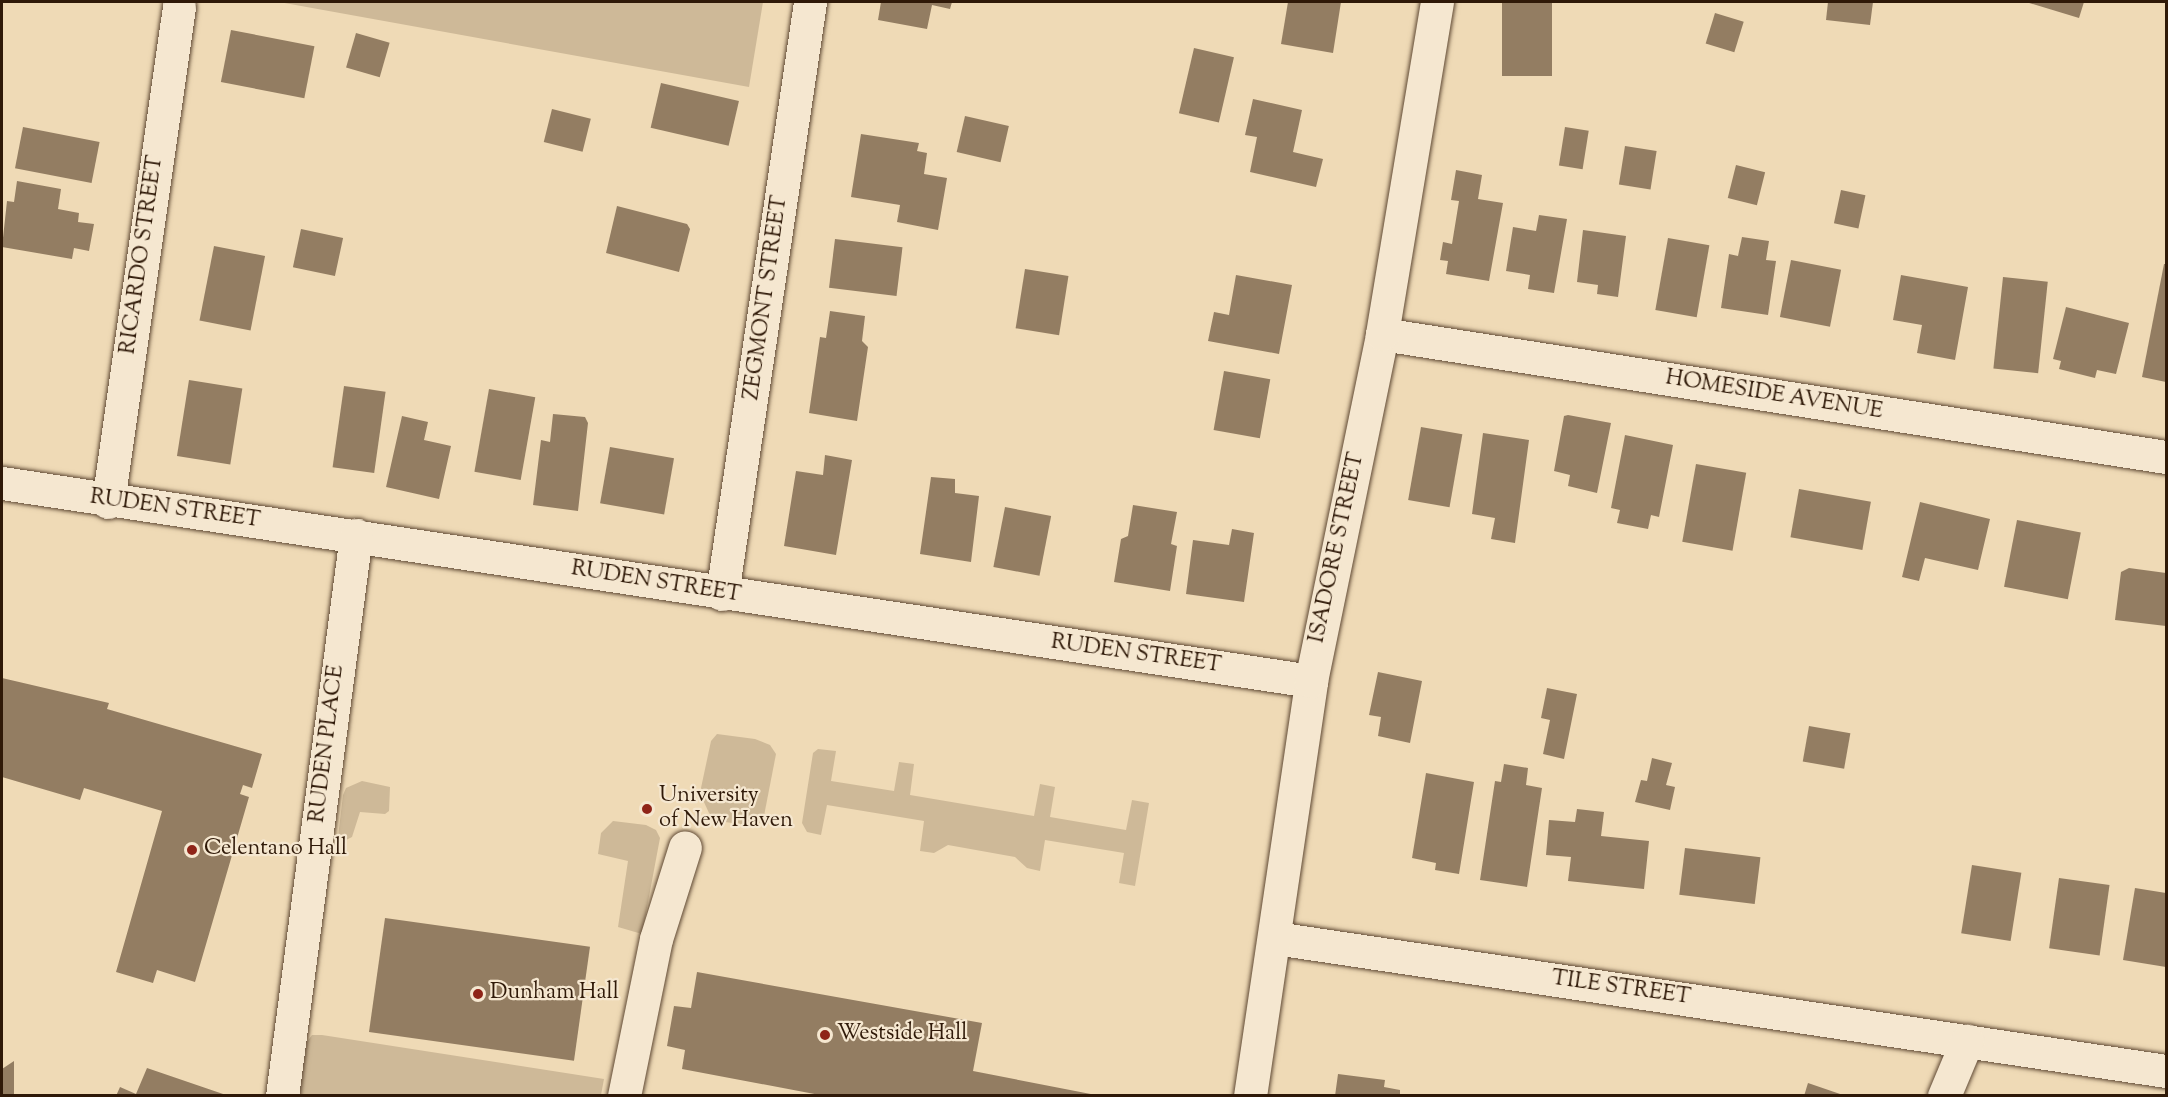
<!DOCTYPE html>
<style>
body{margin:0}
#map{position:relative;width:2168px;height:1097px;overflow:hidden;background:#efdab6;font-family:"Sorts Mill Goudy",serif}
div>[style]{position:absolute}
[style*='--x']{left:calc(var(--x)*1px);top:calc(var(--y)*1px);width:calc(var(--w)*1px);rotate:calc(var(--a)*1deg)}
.green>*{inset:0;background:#ceb998}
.building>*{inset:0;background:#937d62;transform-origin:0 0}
.roads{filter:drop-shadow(0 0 2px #5f4934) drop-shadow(0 0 2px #5f4934)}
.minor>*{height:33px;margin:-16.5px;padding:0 16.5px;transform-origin:16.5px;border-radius:16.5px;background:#f5e7d0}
.dots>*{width:16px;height:16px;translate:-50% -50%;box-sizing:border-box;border:3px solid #f5e7d0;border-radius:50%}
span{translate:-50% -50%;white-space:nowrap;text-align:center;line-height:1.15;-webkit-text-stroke:4.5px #f5e7d0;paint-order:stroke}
.street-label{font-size:22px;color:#2f1908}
.poi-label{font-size:22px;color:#2f1908}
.left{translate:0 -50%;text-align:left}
.frame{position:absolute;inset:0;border:3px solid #2f1908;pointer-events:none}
</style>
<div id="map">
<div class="green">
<div style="clip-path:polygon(279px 2px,763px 2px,749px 87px)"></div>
<div style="clip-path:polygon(717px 734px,755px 739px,770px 745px,776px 754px,763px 821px,754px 826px,718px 821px,709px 813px,703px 800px,701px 788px,711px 741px)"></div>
<div style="clip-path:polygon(818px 749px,836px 751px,831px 781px,894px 791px,899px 762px,914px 764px,910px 795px,1034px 816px,1040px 784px,1055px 787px,1050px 817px,1126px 830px,1132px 800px,1149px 803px,1135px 886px,1119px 883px,1124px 853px,1045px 840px,1040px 871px,1027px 868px,1015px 857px,948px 845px,934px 853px,920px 851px,924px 821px,827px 805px,821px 835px,807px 832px,802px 823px,813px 753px)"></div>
<div style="clip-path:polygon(362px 781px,390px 787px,389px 811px,385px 814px,360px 812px,352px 837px,342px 842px,338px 837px,343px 795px,346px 788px)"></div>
<div style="clip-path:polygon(613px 821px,646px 825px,656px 830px,660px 838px,642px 934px,618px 927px,628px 861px,598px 854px,601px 833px)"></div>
<div style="clip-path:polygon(312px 1035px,322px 1035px,604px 1079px,601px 1095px,298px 1096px,307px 1042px)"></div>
</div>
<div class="building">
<div style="clip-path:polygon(881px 2px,952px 2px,950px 9px,932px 5px,927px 29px,878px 20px)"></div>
<div style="clip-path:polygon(1288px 2px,1341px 2px,1333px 53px,1281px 44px)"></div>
<div style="left:1502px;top:2px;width:50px;height:74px"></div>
<div style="clip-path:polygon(1828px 2px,1873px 2px,1870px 25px,1826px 20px)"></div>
<div style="clip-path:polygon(2026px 2px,2084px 2px,2079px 18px)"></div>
<div style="left:1715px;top:13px;width:30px;height:32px;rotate:17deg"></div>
<div style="left:231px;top:30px;width:85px;height:53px;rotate:11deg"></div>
<div style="left:356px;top:33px;width:35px;height:36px;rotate:16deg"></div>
<div style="left:1194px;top:48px;width:41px;height:67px;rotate:13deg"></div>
<div style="left:661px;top:83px;width:80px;height:46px;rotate:13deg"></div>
<div style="clip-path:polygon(1253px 99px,1302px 110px,1293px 152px,1323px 159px,1316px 187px,1250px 172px,1257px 137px,1245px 135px)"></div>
<div style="left:552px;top:109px;width:40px;height:34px;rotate:14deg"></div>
<div style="left:965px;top:116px;width:45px;height:37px;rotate:13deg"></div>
<div style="left:23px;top:127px;width:78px;height:42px;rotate:11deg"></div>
<div style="left:1565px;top:127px;width:24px;height:39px;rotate:9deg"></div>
<div style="clip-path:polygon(861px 134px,919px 143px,917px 151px,927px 153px,924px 174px,947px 178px,938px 230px,897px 222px,900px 205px,851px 197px)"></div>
<div style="left:1625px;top:146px;width:32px;height:39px;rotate:9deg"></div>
<div style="left:1736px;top:165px;width:30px;height:34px;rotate:14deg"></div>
<div style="clip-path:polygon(1456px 170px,1482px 175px,1478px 199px,1503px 203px,1489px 281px,1446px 274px,1448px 261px,1440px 260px,1443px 242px,1452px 244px,1459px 201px,1451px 200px)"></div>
<div style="clip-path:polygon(17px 181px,61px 189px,58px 209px,79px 213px,78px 222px,94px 224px,89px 251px,74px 248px,72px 259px,2px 247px,7px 201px,14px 202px)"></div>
<div style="left:1841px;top:190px;width:25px;height:34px;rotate:12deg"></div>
<div style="clip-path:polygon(617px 206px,687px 224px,690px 229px,679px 272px,606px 253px)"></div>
<div style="clip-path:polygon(1539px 215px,1567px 219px,1554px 293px,1528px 289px,1530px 275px,1506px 271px,1513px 227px,1536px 231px)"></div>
<div style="left:301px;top:229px;width:43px;height:39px;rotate:12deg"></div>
<div style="clip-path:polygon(1583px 230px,1626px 236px,1618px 297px,1597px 294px,1598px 285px,1577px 282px)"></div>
<div style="clip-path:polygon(1742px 237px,1769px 241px,1766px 260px,1776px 261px,1768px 315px,1721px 308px,1729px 254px,1738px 256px)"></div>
<div style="left:1668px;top:238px;width:42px;height:73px;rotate:10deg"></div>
<div style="left:835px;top:239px;width:68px;height:49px;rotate:7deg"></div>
<div style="left:214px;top:246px;width:52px;height:76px;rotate:11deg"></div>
<div style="left:1791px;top:260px;width:51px;height:58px;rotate:11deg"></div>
<div style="clip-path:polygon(2164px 264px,2166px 264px,2166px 382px,2142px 377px)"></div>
<div style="left:1025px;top:269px;width:44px;height:60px;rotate:9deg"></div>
<div style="clip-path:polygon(1236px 275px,1292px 285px,1279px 354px,1208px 341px,1214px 312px,1229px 315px)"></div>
<div style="clip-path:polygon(1901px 275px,1968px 287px,1955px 360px,1917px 353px,1922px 325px,1893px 320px)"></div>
<div style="left:2003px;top:277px;width:45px;height:92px;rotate:6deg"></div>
<div style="clip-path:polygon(2066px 307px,2129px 323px,2116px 374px,2097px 370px,2095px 378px,2059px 369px,2061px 361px,2053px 359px)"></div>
<div style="clip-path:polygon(830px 311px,865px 316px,862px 341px,868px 347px,857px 421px,809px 413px,820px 337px,826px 338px)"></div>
<div style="left:1224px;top:371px;width:47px;height:60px;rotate:10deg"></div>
<div style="left:189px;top:380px;width:54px;height:77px;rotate:9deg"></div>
<div style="left:344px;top:386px;width:42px;height:82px;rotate:8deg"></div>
<div style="left:489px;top:389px;width:47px;height:84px;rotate:10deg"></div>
<div style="clip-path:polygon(553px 414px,585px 417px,588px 423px,578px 511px,533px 505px,541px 440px,550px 442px)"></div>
<div style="clip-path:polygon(1568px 415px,1611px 423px,1597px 493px,1568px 486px,1570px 475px,1554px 471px,1564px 416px)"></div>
<div style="clip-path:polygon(402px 416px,428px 422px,424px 440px,451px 446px,439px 499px,386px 487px)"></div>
<div style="left:1421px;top:427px;width:42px;height:74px;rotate:10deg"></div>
<div style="clip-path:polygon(1483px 433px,1529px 440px,1515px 543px,1491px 539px,1495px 518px,1472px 514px)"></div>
<div style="clip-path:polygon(1625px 435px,1673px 445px,1659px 517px,1651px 515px,1648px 529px,1617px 523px,1620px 510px,1611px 508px)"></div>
<div style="left:610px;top:447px;width:65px;height:57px;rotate:10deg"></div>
<div style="clip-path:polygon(825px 455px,852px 460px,836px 555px,784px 546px,796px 471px,823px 475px)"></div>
<div style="left:1696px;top:464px;width:51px;height:79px;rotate:10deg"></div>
<div style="clip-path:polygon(931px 477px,955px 479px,955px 493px,979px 496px,971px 562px,920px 554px)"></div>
<div style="left:1799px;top:489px;width:73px;height:49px;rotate:10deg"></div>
<div style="clip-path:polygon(1920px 502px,1990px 519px,1978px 570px,1925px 558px,1919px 581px,1902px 577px)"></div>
<div style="clip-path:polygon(1133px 505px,1177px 512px,1171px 544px,1177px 546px,1170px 591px,1114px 582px,1121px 539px,1128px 536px)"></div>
<div style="left:1005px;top:507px;width:47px;height:61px;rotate:11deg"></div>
<div style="left:2017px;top:520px;width:65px;height:68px;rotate:11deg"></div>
<div style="clip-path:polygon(1232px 529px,1254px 533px,1244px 602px,1186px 594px,1193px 540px,1229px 545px)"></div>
<div style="clip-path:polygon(2129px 568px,2166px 573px,2166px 626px,2115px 620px,2121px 572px)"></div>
<div style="clip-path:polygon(1378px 672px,1422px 681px,1410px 743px,1378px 736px,1381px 717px,1369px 715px)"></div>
<div style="clip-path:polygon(2px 678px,109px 703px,107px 709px,262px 754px,252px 788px,243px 785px,240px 794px,249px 797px,195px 982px,157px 970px,153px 983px,116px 972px,162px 811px,84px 788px,80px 800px,2px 777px)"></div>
<div style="clip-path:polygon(1547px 688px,1577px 694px,1564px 759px,1543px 754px,1550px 720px,1541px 718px)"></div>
<div style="left:1809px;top:726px;width:42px;height:36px;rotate:10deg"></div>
<div style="clip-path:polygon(1652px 758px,1672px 763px,1666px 785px,1675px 787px,1670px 810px,1635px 802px,1641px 780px,1647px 781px)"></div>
<div style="clip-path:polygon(1504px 764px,1528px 768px,1526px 785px,1542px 788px,1527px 887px,1480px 880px,1495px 781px,1501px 782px)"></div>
<div style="clip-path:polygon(1426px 773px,1474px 782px,1459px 874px,1435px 870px,1436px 863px,1412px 858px)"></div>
<div style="clip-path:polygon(1577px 809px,1604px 812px,1601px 836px,1649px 841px,1644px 889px,1568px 881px,1571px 857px,1546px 855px,1549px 820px,1575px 822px)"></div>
<div style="left:1685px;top:848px;width:76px;height:47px;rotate:7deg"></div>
<div style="left:1972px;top:865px;width:50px;height:69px;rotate:9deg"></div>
<div style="left:2059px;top:878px;width:51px;height:71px;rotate:8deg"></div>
<div style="clip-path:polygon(2135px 888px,2166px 893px,2166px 967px,2123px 960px)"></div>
<div style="left:385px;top:918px;width:207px;height:115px;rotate:8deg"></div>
<div style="clip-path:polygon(697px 972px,982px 1023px,973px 1071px,1101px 1096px,825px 1096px,682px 1069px,685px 1050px,667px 1046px,674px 1006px,691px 1008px)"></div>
<div style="clip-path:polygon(14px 1061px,14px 1096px,2px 1096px,2px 1069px)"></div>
<div style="clip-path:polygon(147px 1068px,226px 1095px,226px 1096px,116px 1096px,120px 1087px,136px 1094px)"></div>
<div style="clip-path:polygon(1338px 1074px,1385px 1080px,1384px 1087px,1400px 1090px,1400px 1096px,1335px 1096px)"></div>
<div style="clip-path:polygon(1808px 1083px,1843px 1095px,1843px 1096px,1804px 1096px)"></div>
</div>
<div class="roads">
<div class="minor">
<div style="--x:1382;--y:334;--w:794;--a:8.92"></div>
<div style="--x:2;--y:483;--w:1324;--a:8.6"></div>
<div style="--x:108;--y:502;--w:500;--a:-81.84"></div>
<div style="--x:722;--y:594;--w:599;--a:-81.54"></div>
<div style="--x:1275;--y:938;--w:901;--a:8.49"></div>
<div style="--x:282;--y:1096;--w:566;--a:-82.49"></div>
<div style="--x:624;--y:1096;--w:160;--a:-78.5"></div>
<div style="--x:656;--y:939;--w:96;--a:-72.5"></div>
<div style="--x:1250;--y:1096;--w:419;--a:-81.6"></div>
<div style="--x:1311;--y:681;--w:354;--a:-78.4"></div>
<div style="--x:1382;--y:334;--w:337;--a:-80.6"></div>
<div style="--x:1944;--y:1096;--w:60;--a:-67.3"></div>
</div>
</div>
<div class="dots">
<div style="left:647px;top:809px;background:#8f2418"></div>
<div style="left:192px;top:850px;background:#8f2418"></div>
<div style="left:478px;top:994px;background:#8f2418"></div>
<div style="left:825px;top:1035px;background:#8f2418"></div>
</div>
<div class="street-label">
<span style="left:143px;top:255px;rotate:-82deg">RICARDO STREET</span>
<span style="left:767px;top:298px;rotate:-82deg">ZEGMONT STREET</span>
<span style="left:1774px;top:396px;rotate:9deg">HOMESIDE AVENUE</span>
<span style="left:175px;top:510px;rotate:8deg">RUDEN STREET</span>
<span style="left:1338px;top:548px;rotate:-78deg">ISADORE STREET</span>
<span style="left:656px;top:583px;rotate:9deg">RUDEN STREET</span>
<span style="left:1136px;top:655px;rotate:8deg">RUDEN STREET</span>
<span style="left:328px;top:744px;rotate:-83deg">RUDEN PLACE</span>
<span style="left:1621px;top:989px;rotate:8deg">TILE STREET</span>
</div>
<div class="poi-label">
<span class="left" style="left:659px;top:809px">University<br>of New Haven</span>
<span class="left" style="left:204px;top:850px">Celentano Hall</span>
<span class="left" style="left:490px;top:994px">Dunham Hall</span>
<span class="left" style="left:837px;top:1035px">Westside Hall</span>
</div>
<div class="frame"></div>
</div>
